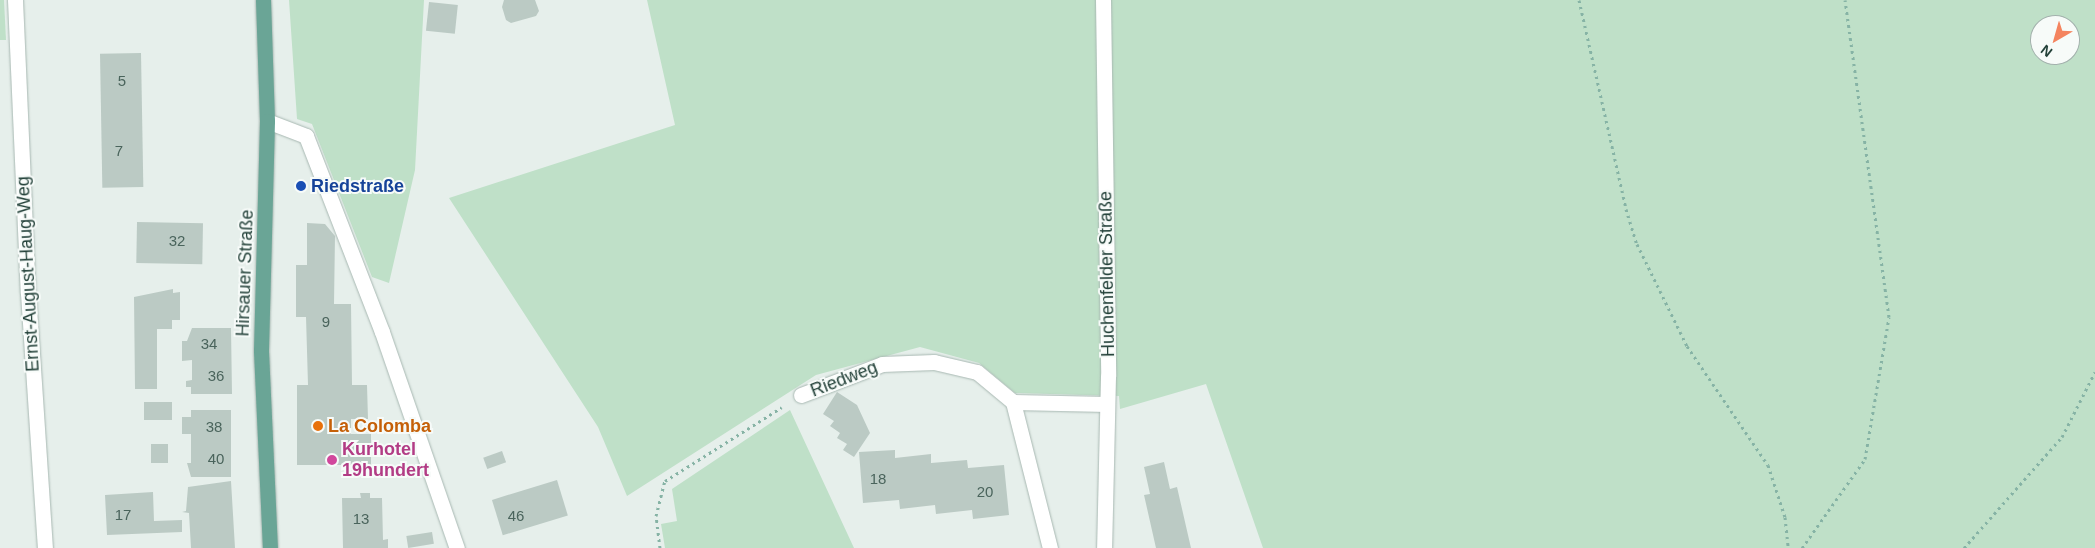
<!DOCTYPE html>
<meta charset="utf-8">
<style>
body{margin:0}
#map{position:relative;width:2095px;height:548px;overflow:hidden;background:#e6efeb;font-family:Arial,sans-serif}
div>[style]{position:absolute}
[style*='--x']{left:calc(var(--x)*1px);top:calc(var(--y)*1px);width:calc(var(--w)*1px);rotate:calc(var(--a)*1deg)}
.green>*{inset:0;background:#bfe0c8}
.building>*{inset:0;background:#bbcac4;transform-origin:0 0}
.path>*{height:3px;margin-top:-1.5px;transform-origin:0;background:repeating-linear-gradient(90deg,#86b3a5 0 2.5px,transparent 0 6.5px)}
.roads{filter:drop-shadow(0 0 1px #a8b8b2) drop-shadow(0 0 1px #a8b8b2)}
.lane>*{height:15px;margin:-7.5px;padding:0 7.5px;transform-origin:7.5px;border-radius:7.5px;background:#fff}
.street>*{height:15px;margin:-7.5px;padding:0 7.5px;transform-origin:7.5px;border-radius:7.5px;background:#fff}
.primary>*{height:15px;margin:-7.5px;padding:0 7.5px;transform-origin:7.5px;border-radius:7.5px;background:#6aa596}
.dots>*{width:14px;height:14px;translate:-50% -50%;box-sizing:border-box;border:2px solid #f7fbf9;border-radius:50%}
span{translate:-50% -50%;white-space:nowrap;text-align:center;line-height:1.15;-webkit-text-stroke:4px #f7fbf9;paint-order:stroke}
.number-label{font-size:15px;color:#4a645c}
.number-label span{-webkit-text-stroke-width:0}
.transit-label{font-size:18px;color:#164399;font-weight:700}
.left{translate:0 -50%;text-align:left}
.street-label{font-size:18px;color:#24423a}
.food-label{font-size:18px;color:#c56008;font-weight:700}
.hotel-label{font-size:18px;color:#b23c85;font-weight:700}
.north{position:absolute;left:2030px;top:15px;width:50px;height:50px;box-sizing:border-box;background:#f7fbf9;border:1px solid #a3b1ad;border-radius:50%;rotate:218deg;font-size:14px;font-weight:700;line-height:20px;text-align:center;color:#24423a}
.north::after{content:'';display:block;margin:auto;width:18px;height:22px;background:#f4845f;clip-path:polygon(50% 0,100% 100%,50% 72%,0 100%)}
</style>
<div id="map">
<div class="green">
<div style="clip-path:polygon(0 0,4px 0,6px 40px,0 40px)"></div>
<div style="clip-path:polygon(289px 0,424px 0,415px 170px,389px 283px,372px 277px,312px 124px,297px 119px)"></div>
<div style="clip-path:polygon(evenodd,647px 0,2095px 0,2095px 548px,1263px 548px,1206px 384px,1120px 409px,1119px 396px,1015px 393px,979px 363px,920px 347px,816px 375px,627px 496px,598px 427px,449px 198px,675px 125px,647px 0,2040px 25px,2070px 25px,2070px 55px,2040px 55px,2040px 25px)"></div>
<div style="clip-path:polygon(790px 410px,854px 548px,665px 548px,661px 524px,677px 521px,672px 489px)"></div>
</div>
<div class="building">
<div style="clip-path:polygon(504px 0,535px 0,539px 11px,536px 16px,511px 23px,506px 20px,502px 7px)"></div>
<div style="left:429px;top:2px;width:29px;height:29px;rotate:6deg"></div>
<div style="left:141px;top:53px;width:134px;height:41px;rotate:89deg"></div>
<div style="left:137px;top:222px;width:66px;height:41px;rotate:1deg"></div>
<div style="clip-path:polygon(307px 223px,325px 224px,335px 236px,334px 304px,351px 304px,352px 385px,367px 385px,368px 419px,351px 419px,351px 434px,371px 434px,371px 465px,297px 465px,297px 385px,308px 385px,306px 317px,296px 317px,296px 265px,307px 265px)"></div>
<div style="clip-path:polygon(173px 289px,173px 293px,180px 292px,180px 320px,172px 320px,172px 329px,157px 329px,157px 389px,135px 389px,134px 297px)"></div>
<div style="clip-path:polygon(192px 328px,231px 328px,232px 394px,191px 394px,191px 387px,186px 387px,186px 381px,192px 380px,192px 360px,182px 361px,182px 341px,187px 341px)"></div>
<div style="clip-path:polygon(837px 392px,857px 405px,870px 433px,854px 457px,843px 450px,847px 444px,837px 438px,840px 433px,830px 426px,834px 421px,823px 414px)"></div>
<div style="left:144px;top:402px;width:28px;height:18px"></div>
<div style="clip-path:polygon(191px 410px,231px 410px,231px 477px,191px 477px,187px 463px,191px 463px,191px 434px,182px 434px,182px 417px,191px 417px)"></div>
<div style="left:151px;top:444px;width:17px;height:19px"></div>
<div style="clip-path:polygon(895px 450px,895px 458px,931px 454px,931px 463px,967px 460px,968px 468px,1004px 465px,1009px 515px,973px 519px,972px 510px,936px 514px,935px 505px,900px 509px,899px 500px,863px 503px,859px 452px)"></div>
<div style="left:502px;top:451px;width:12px;height:20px;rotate:70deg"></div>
<div style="clip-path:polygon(1164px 462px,1170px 489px,1177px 487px,1191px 548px,1156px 548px,1144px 495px,1150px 494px,1144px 467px)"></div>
<div style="left:557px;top:480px;width:37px;height:68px;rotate:73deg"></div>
<div style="clip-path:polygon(231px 481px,235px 548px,191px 548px,189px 513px,182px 512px,186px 511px,188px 487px)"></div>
<div style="clip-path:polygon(153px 492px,154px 521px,182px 520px,182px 532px,107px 535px,105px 495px)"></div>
<div style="clip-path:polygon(360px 493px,370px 493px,370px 498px,382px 498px,383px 540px,388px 539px,388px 548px,343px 548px,342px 498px,361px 498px)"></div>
<div style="left:432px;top:532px;width:12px;height:26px;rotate:81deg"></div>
</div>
<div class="path">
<div style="--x:1579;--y:0;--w:214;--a:77.3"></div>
<div style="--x:1626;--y:209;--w:37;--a:73"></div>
<div style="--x:1637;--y:244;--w:114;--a:63.9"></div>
<div style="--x:1687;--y:346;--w:144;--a:55.8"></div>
<div style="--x:1768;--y:465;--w:55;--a:71.9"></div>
<div style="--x:1785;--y:517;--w:31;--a:84"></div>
<div style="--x:660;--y:548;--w:32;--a:-97"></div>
<div style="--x:656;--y:516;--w:36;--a:-76"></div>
<div style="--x:665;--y:481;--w:138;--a:-32.3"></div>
<div style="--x:1802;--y:548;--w:109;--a:-54.7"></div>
<div style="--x:1865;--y:459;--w:144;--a:-80.4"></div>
<div style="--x:1889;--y:317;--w:320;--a:-97.9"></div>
<div style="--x:1964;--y:548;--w:148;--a:-48.6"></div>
<div style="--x:2062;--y:437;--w:73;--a:-63.1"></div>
</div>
<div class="roads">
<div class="lane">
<div style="--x:15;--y:0;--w:293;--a:87.5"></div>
<div style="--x:28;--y:293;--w:256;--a:86.2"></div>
</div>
<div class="street">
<div style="--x:1103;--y:0;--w:376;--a:89.2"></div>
<div style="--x:1108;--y:376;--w:172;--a:91.3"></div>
<div style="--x:267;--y:121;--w:42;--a:21"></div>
<div style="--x:306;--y:136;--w:210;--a:68.8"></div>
<div style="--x:382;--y:332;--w:229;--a:70.9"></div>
<div style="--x:801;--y:395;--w:87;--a:-20.9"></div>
<div style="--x:882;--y:364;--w:52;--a:-2.2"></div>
<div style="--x:934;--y:362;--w:44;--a:13.1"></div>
<div style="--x:977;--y:372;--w:47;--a:39.8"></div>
<div style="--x:1013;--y:402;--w:151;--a:75.8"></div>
<div style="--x:1013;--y:402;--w:94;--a:1.2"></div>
</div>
<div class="primary">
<div style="--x:263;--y:0;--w:121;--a:88.1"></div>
<div style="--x:267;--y:121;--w:230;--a:91.5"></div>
<div style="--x:261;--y:351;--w:197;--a:87.4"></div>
</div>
</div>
<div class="dots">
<div style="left:301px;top:186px;background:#1a4fb4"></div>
<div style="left:318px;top:426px;background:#e8710a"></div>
<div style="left:332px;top:460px;background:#d1479c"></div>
</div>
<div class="number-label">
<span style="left:122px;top:81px">5</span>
<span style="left:119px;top:151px">7</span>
<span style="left:177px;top:241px">32</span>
<span style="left:326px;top:322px">9</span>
<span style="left:209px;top:344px">34</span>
<span style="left:216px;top:376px">36</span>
<span style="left:214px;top:427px">38</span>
<span style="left:216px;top:459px">40</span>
<span style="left:878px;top:479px">18</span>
<span style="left:985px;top:492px">20</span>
<span style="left:123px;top:515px">17</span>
<span style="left:516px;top:516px">46</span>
<span style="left:361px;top:519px">13</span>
</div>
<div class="transit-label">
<span class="left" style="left:311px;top:186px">Riedstraße</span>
</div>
<div class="street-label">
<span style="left:245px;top:273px;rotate:-88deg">Hirsauer Straße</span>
<span style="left:28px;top:274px;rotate:-93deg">Ernst-August-Haug-Weg</span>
<span style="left:1107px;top:274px;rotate:-91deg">Huchenfelder Straße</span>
<span style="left:844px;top:379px;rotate:-21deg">Riedweg</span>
</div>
<div class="food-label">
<span class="left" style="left:328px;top:426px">La Colomba</span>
</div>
<div class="hotel-label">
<span class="left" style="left:342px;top:460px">Kurhotel<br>19hundert</span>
</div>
<div class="north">N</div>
</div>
